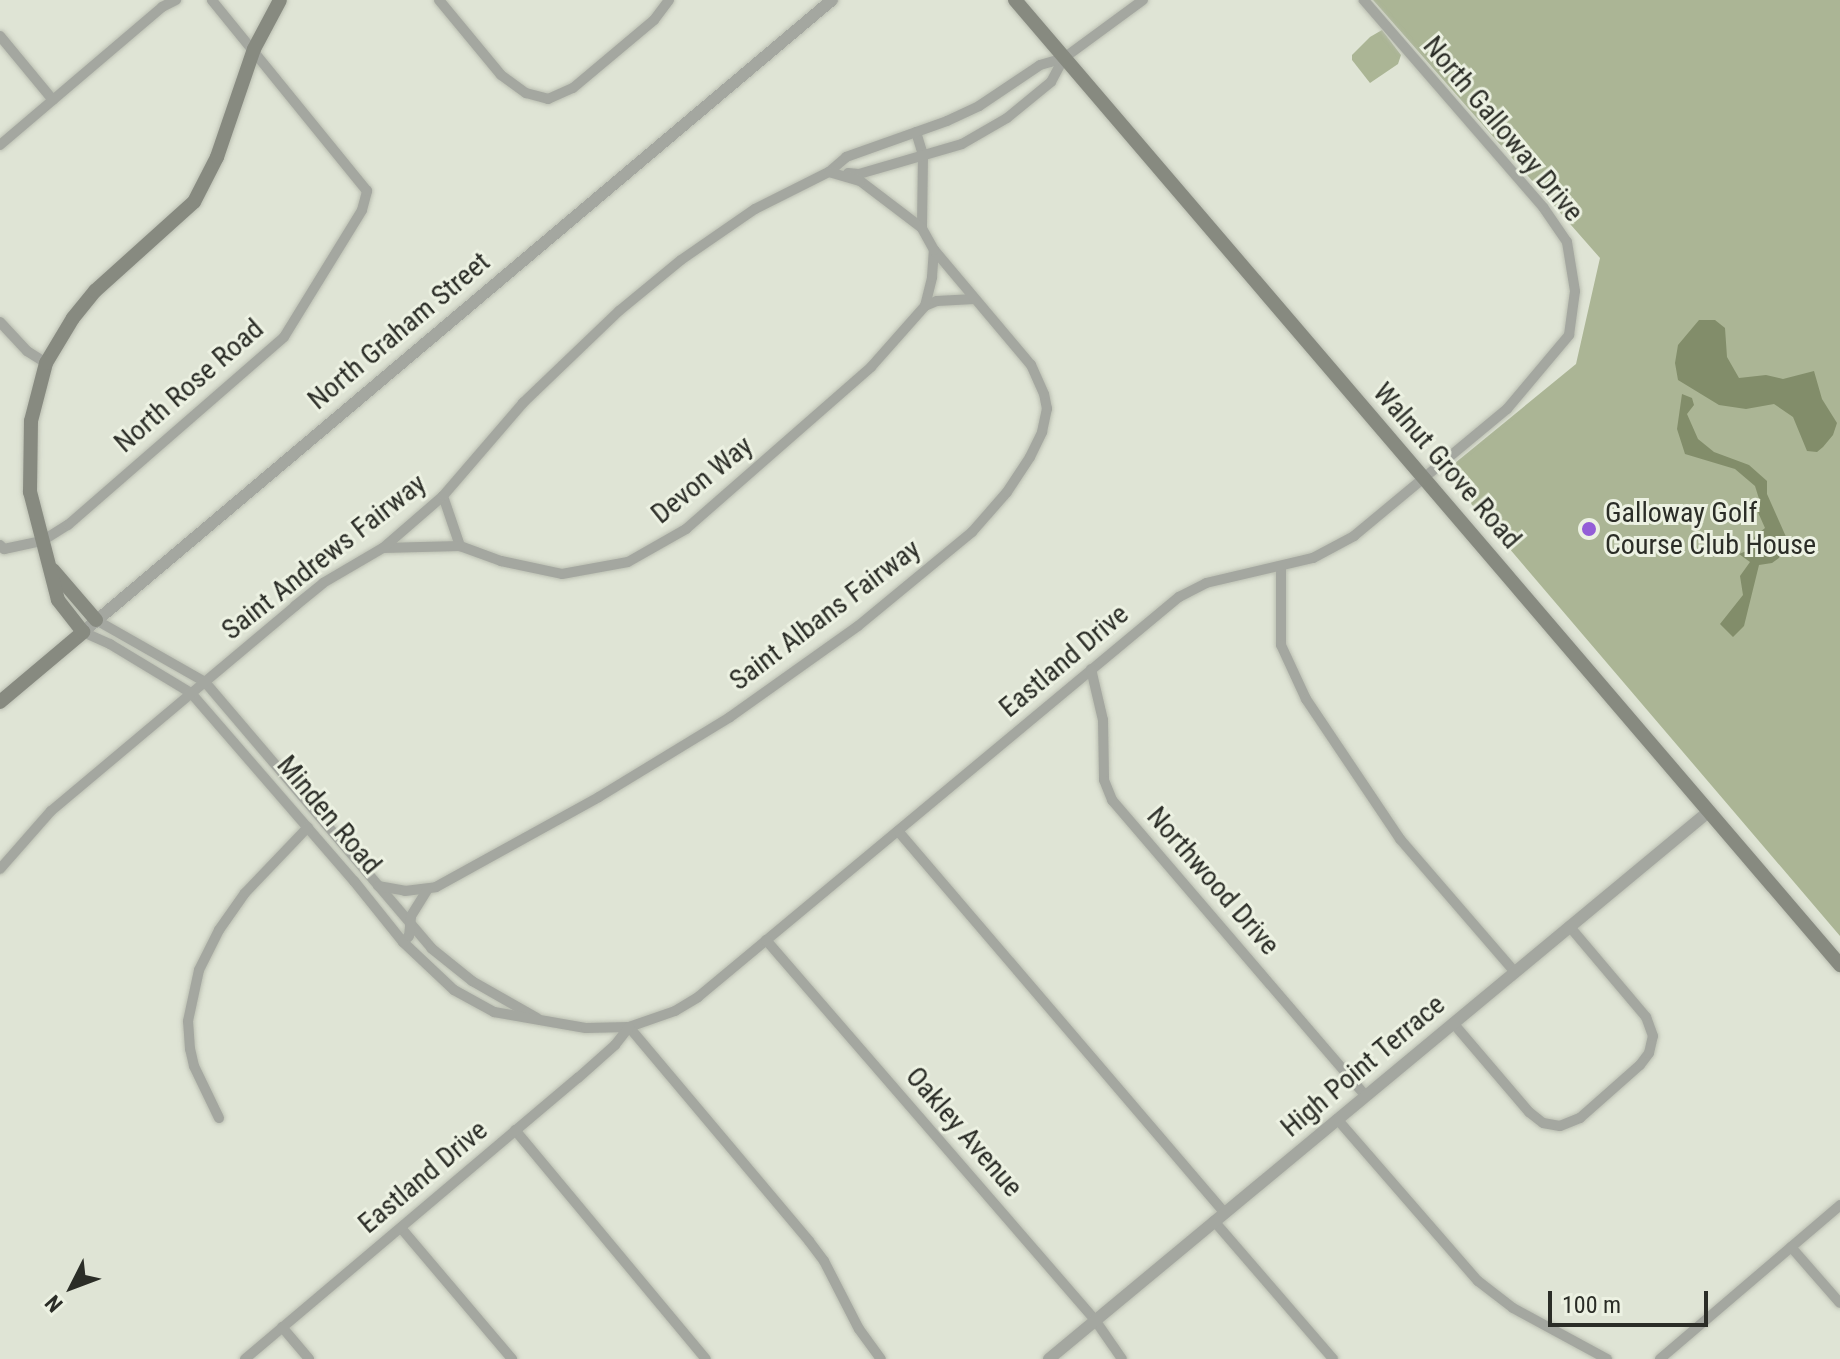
<!DOCTYPE html>
<style>
body{margin:0}
#map{position:relative;width:1840px;height:1359px;overflow:hidden;background:#dfe4d5;font-family:"Roboto Condensed",sans-serif}
div>[style]{position:absolute}
[style*='--x']{left:calc(var(--x)*1px);top:calc(var(--y)*1px);width:calc(var(--w)*1px);rotate:calc(var(--a)*1deg)}
.green>*{inset:0;background:#abb595}
.water>*{inset:0;background:#828d6a}
.roads{filter:drop-shadow(0 0 2px #bbbfb2) drop-shadow(0 0 2px #bbbfb2)}
.minor>*{height:10px;margin:-5px;padding:0 5px;transform-origin:5px;border-radius:5px;background:#a4a7a0}
.tertiary>*{height:12px;margin:-6px;padding:0 6px;transform-origin:6px;border-radius:6px;background:#a4a7a0}
.secondary>*{height:14px;margin:-7px;padding:0 7px;transform-origin:7px;border-radius:7px;background:#878a80}
.dots>*{width:22px;height:22px;translate:-50% -50%;box-sizing:border-box;border:4px solid #ecf1e2;border-radius:50%}
span{translate:-50% -50%;white-space:nowrap;text-align:center;line-height:1.15;-webkit-text-stroke:6px #ecf1e2;paint-order:stroke}
.street-label{font-size:28px;color:#2b2d27}
.poi-label{font-size:28px;color:#2b2d27}
.left{translate:0 -50%;text-align:left}
.north{position:absolute;left:32px;top:1247px;width:80px;height:80px;-webkit-text-stroke:6px #ecf1e2;paint-order:stroke;rotate:228deg;font-size:22px;font-weight:700;line-height:32px;text-align:center;color:#2b2d27}
.north::after{content:'';display:block;margin:auto;width:28px;height:36px;background:#2b2d27;clip-path:polygon(50% 0,100% 100%,50% 72%,0 100%)}
.scale{position:absolute;left:1548px;top:1291px;width:160px;height:36px;box-sizing:border-box;border:4px solid #2b2d27;border-top:0;padding-left:10px;font-size:24px;line-height:28px;white-space:nowrap;color:#2b2d27;-webkit-text-stroke:6px #ecf1e2;paint-order:stroke}
</style>
<div id="map">
<div class="green">
<div style="clip-path:polygon(1373px 0,1840px 0,1840px 936px,1444px 472px,1576px 364px,1600px 258px)"></div>
<div style="clip-path:polygon(1382px 30px,1401px 55px,1398px 64px,1370px 83px,1352px 60px,1352px 55px,1370px 37px)"></div>
</div>
<div class="water">
<div style="clip-path:polygon(1699px 320px,1715px 320px,1725px 328px,1727px 357px,1739px 378px,1766px 375px,1783px 379px,1814px 371px,1822px 399px,1837px 423px,1833px 435px,1823px 447px,1817px 452px,1807px 451px,1793px 417px,1774px 404px,1746px 409px,1719px 405px,1678px 380px,1675px 363px,1678px 345px)"></div>
<div style="clip-path:polygon(1682px 394px,1692px 398px,1694px 405px,1687px 414px,1698px 439px,1714px 452px,1749px 465px,1767px 481px,1767px 494px,1787px 539px,1779px 558px,1772px 563px,1759px 565px,1744px 626px,1733px 637px,1720px 624px,1743px 595px,1740px 576px,1750px 562px,1739px 554px,1749px 550px,1755px 536px,1765px 528px,1757px 510px,1760px 502px,1755px 486px,1735px 469px,1685px 454px,1677px 429px)"></div>
</div>
<div class="roads">
<div class="minor">
<div style="--x:439;--y:0;--w:97;--a:50.4"></div>
<div style="--x:501;--y:75;--w:31;--a:36"></div>
<div style="--x:526;--y:93;--w:23;--a:15"></div>
<div style="--x:548;--y:99;--w:27;--a:-24"></div>
<div style="--x:573;--y:88;--w:106;--a:-40"></div>
<div style="--x:654;--y:20;--w:25;--a:-53"></div>
<div style="--x:0;--y:36;--w:83;--a:50.4"></div>
<div style="--x:916;--y:132;--w:24;--a:73"></div>
<div style="--x:923;--y:155;--w:73;--a:90.8"></div>
<div style="--x:0;--y:145;--w:213;--a:-40.4"></div>
<div style="--x:162;--y:7;--w:16;--a:-27"></div>
<div style="--x:848;--y:173;--w:11;--a:5"></div>
<div style="--x:859;--y:174;--w:107;--a:-16.2"></div>
<div style="--x:962;--y:144;--w:52;--a:-30"></div>
<div style="--x:1007;--y:118;--w:57;--a:-39.3"></div>
<div style="--x:1051;--y:82;--w:27;--a:-62"></div>
<div style="--x:925;--y:306;--w:13;--a:-23"></div>
<div style="--x:937;--y:301;--w:37;--a:-3"></div>
<div style="--x:0;--y:322;--w:40;--a:47"></div>
<div style="--x:27;--y:351;--w:22;--a:32"></div>
<div style="--x:443;--y:496;--w:53;--a:71.2"></div>
<div style="--x:460;--y:546;--w:44;--a:20.1"></div>
<div style="--x:501;--y:561;--w:62;--a:12"></div>
<div style="--x:562;--y:574;--w:67;--a:-10.3"></div>
<div style="--x:628;--y:562;--w:67;--a:-29.6"></div>
<div style="--x:686;--y:529;--w:246;--a:-41.2"></div>
<div style="--x:871;--y:367;--w:81;--a:-48.5"></div>
<div style="--x:925;--y:306;--w:30;--a:-76"></div>
<div style="--x:932;--y:277;--w:27;--a:-86"></div>
<div style="--x:0;--y:545;--w:6;--a:45"></div>
<div style="--x:4;--y:549;--w:39;--a:-12"></div>
<div style="--x:42;--y:541;--w:31;--a:-32"></div>
<div style="--x:68;--y:525;--w:286;--a:-41"></div>
<div style="--x:284;--y:337;--w:149;--a:-58.4"></div>
<div style="--x:362;--y:210;--w:20;--a:-75"></div>
<div style="--x:367;--y:191;--w:246;--a:-129.1"></div>
<div style="--x:383;--y:548;--w:77;--a:-1.5"></div>
<div style="--x:1281;--y:567;--w:78;--a:90"></div>
<div style="--x:1281;--y:645;--w:60;--a:65.2"></div>
<div style="--x:1306;--y:699;--w:169;--a:56.1"></div>
<div style="--x:1400;--y:839;--w:176;--a:49.2"></div>
<div style="--x:96;--y:620;--w:125;--a:29.6"></div>
<div style="--x:205;--y:682;--w:349;--a:49.6"></div>
<div style="--x:431;--y:948;--w:53;--a:38.8"></div>
<div style="--x:472;--y:981;--w:75;--a:29.6"></div>
<div style="--x:83;--y:632;--w:30;--a:24"></div>
<div style="--x:110;--y:644;--w:95;--a:31.2"></div>
<div style="--x:191;--y:693;--w:249;--a:49.1"></div>
<div style="--x:354;--y:881;--w:78;--a:51.2"></div>
<div style="--x:403;--y:942;--w:70;--a:43.3"></div>
<div style="--x:454;--y:990;--w:46;--a:28.8"></div>
<div style="--x:494;--y:1012;--w:93;--a:9.9"></div>
<div style="--x:586;--y:1028;--w:43;--a:-1.3"></div>
<div style="--x:629;--y:1027;--w:49;--a:-19.2"></div>
<div style="--x:675;--y:1011;--w:27;--a:-31"></div>
<div style="--x:698;--y:997;--w:626;--a:-39.75"></div>
<div style="--x:1179;--y:597;--w:30;--a:-27"></div>
<div style="--x:1206;--y:583;--w:110;--a:-13.2"></div>
<div style="--x:1313;--y:558;--w:47;--a:-28.2"></div>
<div style="--x:1354;--y:536;--w:199;--a:-39.7"></div>
<div style="--x:1507;--y:409;--w:97;--a:-50"></div>
<div style="--x:1569;--y:335;--w:44;--a:-82.2"></div>
<div style="--x:1575;--y:291;--w:50;--a:-99.3"></div>
<div style="--x:1567;--y:242;--w:42;--a:-124.4"></div>
<div style="--x:1543;--y:207;--w:274;--a:-130.9"></div>
<div style="--x:1091;--y:669;--w:52;--a:76.8"></div>
<div style="--x:1103;--y:720;--w:60;--a:89"></div>
<div style="--x:1104;--y:780;--w:22;--a:68"></div>
<div style="--x:1112;--y:800;--w:389;--a:49.4"></div>
<div style="--x:898;--y:831;--w:501;--a:49.45"></div>
<div style="--x:0;--y:869;--w:77;--a:-48.7"></div>
<div style="--x:51;--y:811;--w:319;--a:-40"></div>
<div style="--x:295;--y:606;--w:36;--a:-39"></div>
<div style="--x:323;--y:583;--w:69;--a:-30.3"></div>
<div style="--x:383;--y:548;--w:79;--a:-40.9"></div>
<div style="--x:443;--y:496;--w:123;--a:-49.3"></div>
<div style="--x:523;--y:403;--w:133;--a:-43.8"></div>
<div style="--x:619;--y:311;--w:80;--a:-39.4"></div>
<div style="--x:681;--y:260;--w:90;--a:-34.6"></div>
<div style="--x:755;--y:209;--w:83;--a:-26.6"></div>
<div style="--x:829;--y:172;--w:23;--a:-41"></div>
<div style="--x:846;--y:157;--w:107;--a:-19.6"></div>
<div style="--x:947;--y:121;--w:35;--a:-25"></div>
<div style="--x:979;--y:106;--w:73;--a:-33.9"></div>
<div style="--x:1040;--y:65;--w:25;--a:-16"></div>
<div style="--x:1064;--y:58;--w:98;--a:-36.3"></div>
<div style="--x:378;--y:886;--w:27;--a:10"></div>
<div style="--x:405;--y:891;--w:31;--a:-7"></div>
<div style="--x:436;--y:887;--w:186;--a:-28.9"></div>
<div style="--x:599;--y:797;--w:153;--a:-31.4"></div>
<div style="--x:730;--y:717;--w:157;--a:-35.4"></div>
<div style="--x:858;--y:626;--w:148;--a:-39.5"></div>
<div style="--x:972;--y:532;--w:53;--a:-48.8"></div>
<div style="--x:1007;--y:492;--w:42;--a:-56.7"></div>
<div style="--x:1030;--y:457;--w:28;--a:-64"></div>
<div style="--x:1042;--y:432;--w:24;--a:-78"></div>
<div style="--x:1047;--y:409;--w:15;--a:-101"></div>
<div style="--x:1044;--y:394;--w:32;--a:-114"></div>
<div style="--x:1031;--y:365;--w:150;--a:-130.1"></div>
<div style="--x:934;--y:250;--w:25;--a:-119"></div>
<div style="--x:922;--y:228;--w:78;--a:-142.8"></div>
<div style="--x:860;--y:181;--w:32;--a:-164"></div>
<div style="--x:766;--y:940;--w:503;--a:49.11"></div>
<div style="--x:1095;--y:1320;--w:47;--a:55.3"></div>
<div style="--x:403;--y:942;--w:8;--a:-45"></div>
<div style="--x:409;--y:936;--w:20;--a:-84"></div>
<div style="--x:411;--y:916;--w:31;--a:-58"></div>
<div style="--x:1453;--y:1023;--w:117;--a:49.5"></div>
<div style="--x:1529;--y:1112;--w:18;--a:38"></div>
<div style="--x:1543;--y:1123;--w:17;--a:10"></div>
<div style="--x:1560;--y:1126;--w:22;--a:-22"></div>
<div style="--x:1580;--y:1118;--w:80;--a:-41.5"></div>
<div style="--x:1640;--y:1065;--w:15;--a:-53"></div>
<div style="--x:1649;--y:1053;--w:17;--a:-77"></div>
<div style="--x:1653;--y:1036;--w:20;--a:-110"></div>
<div style="--x:1646;--y:1017;--w:119;--a:-130.2"></div>
<div style="--x:629;--y:1027;--w:280;--a:49.9"></div>
<div style="--x:809;--y:1241;--w:25;--a:53"></div>
<div style="--x:824;--y:1261;--w:76;--a:62.8"></div>
<div style="--x:859;--y:1329;--w:37;--a:54"></div>
<div style="--x:219;--y:1118;--w:58;--a:-115.7"></div>
<div style="--x:194;--y:1066;--w:17;--a:-103"></div>
<div style="--x:190;--y:1049;--w:28;--a:-94"></div>
<div style="--x:188;--y:1021;--w:52;--a:-77.8"></div>
<div style="--x:199;--y:970;--w:45;--a:-63.4"></div>
<div style="--x:219;--y:930;--w:45;--a:-54.9"></div>
<div style="--x:245;--y:893;--w:91;--a:-46.3"></div>
<div style="--x:1337;--y:1119;--w:215;--a:49"></div>
<div style="--x:1478;--y:1281;--w:44;--a:37.6"></div>
<div style="--x:1513;--y:1308;--w:107;--a:28.5"></div>
<div style="--x:515;--y:1130;--w:298;--a:50.2"></div>
<div style="--x:1214;--y:1221;--w:182;--a:49.2"></div>
<div style="--x:401;--y:1228;--w:172;--a:49.7"></div>
<div style="--x:1791;--y:1247;--w:74;--a:48.8"></div>
<div style="--x:282;--y:1327;--w:42;--a:49.8"></div>
<div style="--x:245;--y:1359;--w:436;--a:-40.2"></div>
<div style="--x:578;--y:1078;--w:50;--a:-41.7"></div>
<div style="--x:615;--y:1045;--w:23;--a:-52"></div>
<div style="--x:1660;--y:1359;--w:237;--a:-40.5"></div>
</div>
<div class="tertiary">
<div style="--x:83;--y:632;--w:980;--a:-40.16"></div>
<div style="--x:1049;--y:1359;--w:856;--a:-39.69"></div>
</div>
<div class="secondary">
<div style="--x:1015;--y:0;--w:1270;--a:49.47"></div>
<div style="--x:53;--y:570;--w:66;--a:49.3"></div>
<div style="--x:0;--y:702;--w:109;--a:-40.1"></div>
<div style="--x:83;--y:632;--w:41;--a:-128"></div>
<div style="--x:58;--y:600;--w:112;--a:-104.5"></div>
<div style="--x:30;--y:492;--w:71;--a:-89.2"></div>
<div style="--x:31;--y:421;--w:60;--a:-75.5"></div>
<div style="--x:46;--y:363;--w:52;--a:-59"></div>
<div style="--x:73;--y:318;--w:35;--a:-51"></div>
<div style="--x:95;--y:291;--w:133;--a:-42"></div>
<div style="--x:194;--y:202;--w:51;--a:-62.9"></div>
<div style="--x:217;--y:157;--w:114;--a:-71.1"></div>
<div style="--x:254;--y:49;--w:55;--a:-62"></div>
</div>
</div>
<div class="dots">
<div style="left:1589px;top:529px;background:#945ed7"></div>
</div>
<div class="street-label">
<span style="left:1503px;top:129px;rotate:50deg">North Galloway Drive</span>
<span style="left:399px;top:331px;rotate:-40deg">North Graham Street</span>
<span style="left:189px;top:386px;rotate:-41deg">North Rose Road</span>
<span style="left:1447px;top:466px;rotate:49deg">Walnut Grove Road</span>
<span style="left:702px;top:480px;rotate:-39deg">Devon Way</span>
<span style="left:324px;top:557px;rotate:-38deg">Saint Andrews Fairway</span>
<span style="left:825px;top:615px;rotate:-37deg">Saint Albans Fairway</span>
<span style="left:1064px;top:661px;rotate:-40deg">Eastland Drive</span>
<span style="left:329px;top:815px;rotate:50deg">Minden Road</span>
<span style="left:1213px;top:881px;rotate:49deg">Northwood Drive</span>
<span style="left:1363px;top:1066px;rotate:-40deg">High Point Terrace</span>
<span style="left:964px;top:1132px;rotate:49deg">Oakley Avenue</span>
<span style="left:423px;top:1177px;rotate:-40deg">Eastland Drive</span>
</div>
<div class="poi-label">
<span class="left" style="left:1605px;top:529px">Galloway Golf<br>Course Club House</span>
</div>
<div class="north">N</div>
<div class="scale">100 m</div>
</div>
